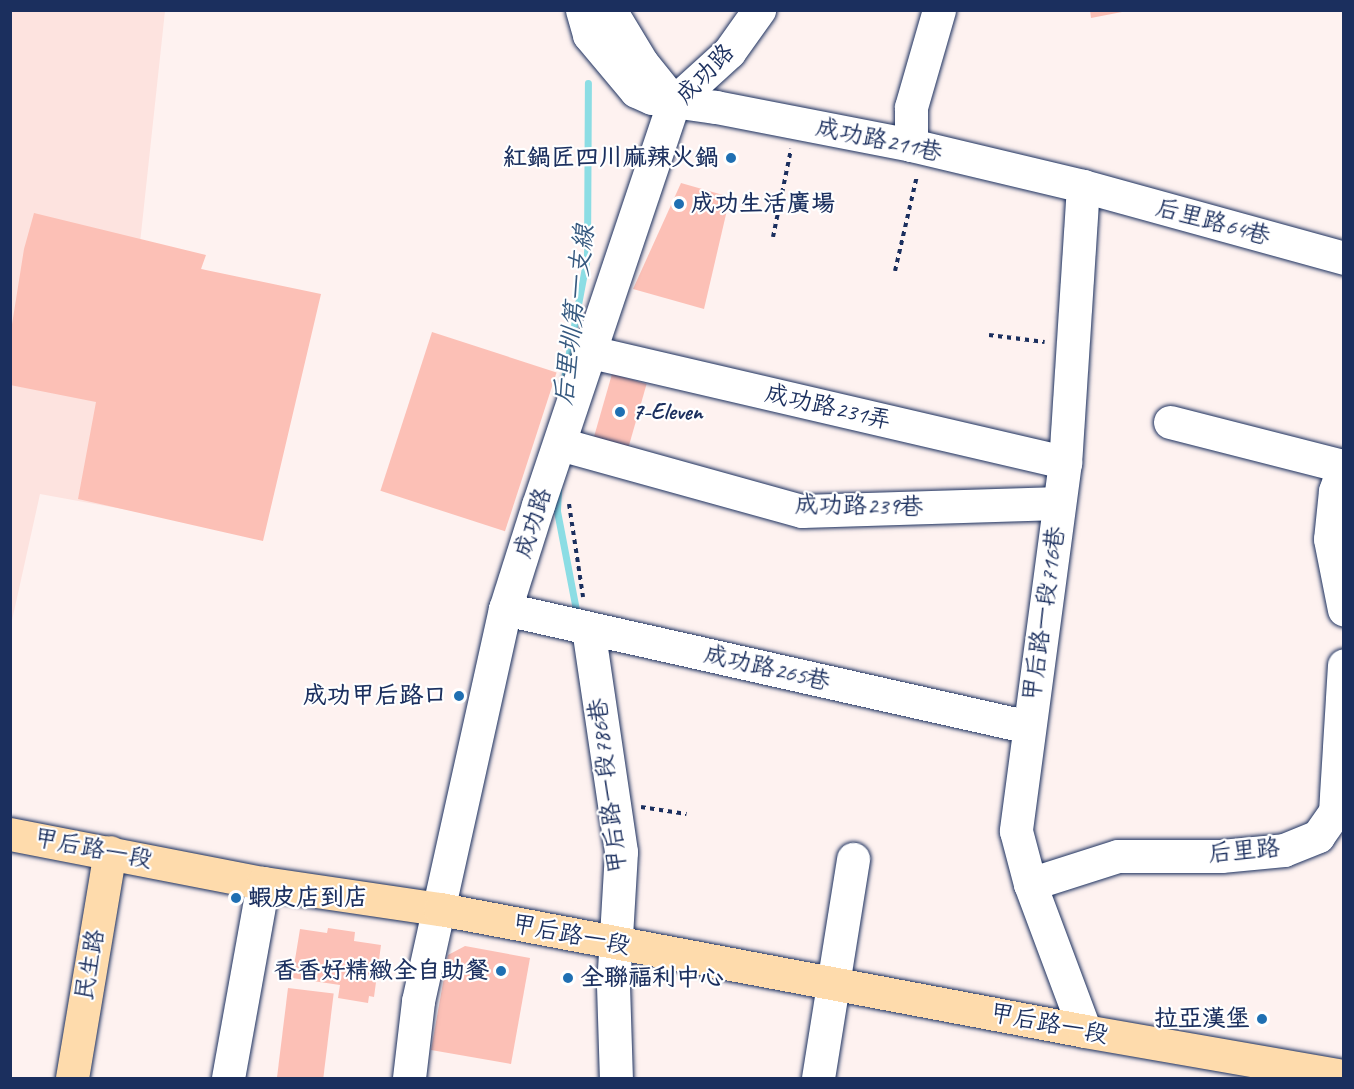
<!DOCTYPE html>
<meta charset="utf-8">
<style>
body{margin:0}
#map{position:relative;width:1354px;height:1089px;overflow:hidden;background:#fef2f0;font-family:Caveat,"LXGW WenKai TC",sans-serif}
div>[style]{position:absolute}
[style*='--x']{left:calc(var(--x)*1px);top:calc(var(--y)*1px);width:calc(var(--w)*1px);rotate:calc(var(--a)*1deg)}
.built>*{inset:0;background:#fde3df}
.stream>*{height:7px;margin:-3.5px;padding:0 3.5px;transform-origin:3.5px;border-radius:3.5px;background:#8cdde4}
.building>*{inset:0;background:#fcc0b6;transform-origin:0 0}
.path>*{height:4px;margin-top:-2px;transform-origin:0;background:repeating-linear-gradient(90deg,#1b2f5e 0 4.5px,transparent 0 9px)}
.roads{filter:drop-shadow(0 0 2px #1b2f5e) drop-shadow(0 0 2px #1b2f5e)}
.minor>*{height:33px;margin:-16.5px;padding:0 16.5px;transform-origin:16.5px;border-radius:16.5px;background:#fff}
.major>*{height:33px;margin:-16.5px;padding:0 16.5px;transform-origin:16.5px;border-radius:16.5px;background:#fedbac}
.dots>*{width:16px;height:16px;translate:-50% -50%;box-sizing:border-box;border:3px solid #fff;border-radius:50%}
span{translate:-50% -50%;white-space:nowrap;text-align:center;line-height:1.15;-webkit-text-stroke:4.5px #fff;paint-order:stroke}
.street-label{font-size:24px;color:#1b2f5e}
.poi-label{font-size:24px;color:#1b2f5e;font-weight:700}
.right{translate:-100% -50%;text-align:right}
.left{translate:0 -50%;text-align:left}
.water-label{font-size:26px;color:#375a80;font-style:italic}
.frame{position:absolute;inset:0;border:12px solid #1b2f5e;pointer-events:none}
</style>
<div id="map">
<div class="built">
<div style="clip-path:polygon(11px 11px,165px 11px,140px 243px,286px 304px,254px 533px,40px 494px,11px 625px)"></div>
</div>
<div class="stream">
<div style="--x:562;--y:389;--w:134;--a:-79.3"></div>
<div style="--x:587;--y:257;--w:174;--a:-89.7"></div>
<div style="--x:558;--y:490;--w:21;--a:93"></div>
<div style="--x:557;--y:511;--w:106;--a:79.1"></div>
</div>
<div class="building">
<div style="clip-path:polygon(1090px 10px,1122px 10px,1122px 12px,1091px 18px)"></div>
<div style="clip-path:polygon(681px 183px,730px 197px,704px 309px,633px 289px)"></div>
<div style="clip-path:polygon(34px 213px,206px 255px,201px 269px,321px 294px,263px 541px,78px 499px,96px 402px,10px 385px,10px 337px,24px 249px)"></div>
<div style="left:432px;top:332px;width:131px;height:167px;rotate:18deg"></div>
<div style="left:612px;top:374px;width:36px;height:70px;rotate:16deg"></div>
<div style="clip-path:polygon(328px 928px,355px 932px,354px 941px,381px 945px,374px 997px,369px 996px,368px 1003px,338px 998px,340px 985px,292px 978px,300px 929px,327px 933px)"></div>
<div style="clip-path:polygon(465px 946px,530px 958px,511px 1064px,431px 1050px,448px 955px)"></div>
<div style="left:288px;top:988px;width:46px;height:91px;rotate:7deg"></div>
</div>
<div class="path">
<div style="--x:773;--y:237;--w:90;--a:-78.4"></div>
<div style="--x:895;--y:271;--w:98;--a:-77"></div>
<div style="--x:989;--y:335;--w:56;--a:7.1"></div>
<div style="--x:569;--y:504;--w:94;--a:81.4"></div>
<div style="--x:641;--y:807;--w:46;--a:8.8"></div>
</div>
<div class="roads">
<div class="minor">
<div style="--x:582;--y:10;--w:26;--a:74"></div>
<div style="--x:589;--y:35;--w:73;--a:50"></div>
<div style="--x:636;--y:91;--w:17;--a:24"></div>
<div style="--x:652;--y:98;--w:65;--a:8"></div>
<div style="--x:716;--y:107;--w:199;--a:11"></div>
<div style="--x:911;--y:145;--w:177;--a:13.4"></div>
<div style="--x:1083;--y:186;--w:271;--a:15.4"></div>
<div style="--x:610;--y:10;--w:62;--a:58.9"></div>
<div style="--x:642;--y:63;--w:40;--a:51"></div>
<div style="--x:911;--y:145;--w:38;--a:-90"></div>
<div style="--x:911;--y:107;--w:101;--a:-73.9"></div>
<div style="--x:1083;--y:186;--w:277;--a:93.7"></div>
<div style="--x:1065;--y:462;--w:372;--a:97.6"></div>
<div style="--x:1016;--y:831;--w:55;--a:75.2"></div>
<div style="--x:1030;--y:884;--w:157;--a:69.5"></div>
<div style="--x:591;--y:352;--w:487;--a:13.1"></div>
<div style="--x:1170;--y:422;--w:179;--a:14.3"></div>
<div style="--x:560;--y:444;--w:251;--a:15.5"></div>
<div style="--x:802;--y:511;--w:257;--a:-1.8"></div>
<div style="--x:1344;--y:465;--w:28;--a:109"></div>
<div style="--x:1335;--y:491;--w:48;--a:95.9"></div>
<div style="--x:1330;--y:539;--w:72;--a:78.8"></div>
<div style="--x:505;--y:609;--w:537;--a:12.69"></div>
<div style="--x:588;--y:628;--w:226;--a:81.6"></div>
<div style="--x:621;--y:852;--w:133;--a:93.4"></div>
<div style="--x:613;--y:985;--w:93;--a:88.2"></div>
<div style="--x:1030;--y:884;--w:92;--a:-17.7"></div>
<div style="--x:1118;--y:856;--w:103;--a:0"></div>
<div style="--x:1221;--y:856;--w:63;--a:-5.4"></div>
<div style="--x:1284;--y:850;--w:37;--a:-22"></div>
<div style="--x:1318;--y:836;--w:29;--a:-55"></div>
<div style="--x:1335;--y:812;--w:147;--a:-86.5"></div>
<div style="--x:228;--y:1078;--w:198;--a:-79.8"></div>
<div style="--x:409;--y:1078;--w:78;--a:-83.3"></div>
<div style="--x:418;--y:1001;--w:402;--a:-77.5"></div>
<div style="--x:505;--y:609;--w:109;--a:-72.4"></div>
<div style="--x:538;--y:505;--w:424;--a:-71.4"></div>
<div style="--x:673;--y:103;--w:76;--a:-42.3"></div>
<div style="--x:729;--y:52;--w:52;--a:-54.5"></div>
<div style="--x:818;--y:1078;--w:222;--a:-80.9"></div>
</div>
<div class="major">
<div style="--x:10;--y:834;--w:258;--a:11"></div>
<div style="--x:263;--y:883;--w:179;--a:8.4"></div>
<div style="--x:440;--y:909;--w:656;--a:10.71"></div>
<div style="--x:1085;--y:1031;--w:263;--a:9.9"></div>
<div style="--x:72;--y:1078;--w:229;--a:-80.5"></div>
</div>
</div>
<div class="dots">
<div style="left:731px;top:158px;background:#1f6fb2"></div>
<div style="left:679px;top:204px;background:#1f6fb2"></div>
<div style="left:620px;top:412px;background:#1f6fb2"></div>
<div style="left:459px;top:696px;background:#1f6fb2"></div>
<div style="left:236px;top:898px;background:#1f6fb2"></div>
<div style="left:501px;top:971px;background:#1f6fb2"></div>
<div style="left:568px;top:978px;background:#1f6fb2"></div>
<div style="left:1262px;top:1019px;background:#1f6fb2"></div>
</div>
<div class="street-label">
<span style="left:705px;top:74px;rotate:-46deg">成功路</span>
<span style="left:879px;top:140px;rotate:12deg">成功路211巷</span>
<span style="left:1213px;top:222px;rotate:15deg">后里路64巷</span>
<span style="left:828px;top:407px;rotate:13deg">成功路231弄</span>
<span style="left:859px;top:506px;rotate:1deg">成功路239巷</span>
<span style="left:533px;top:523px;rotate:-72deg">成功路</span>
<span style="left:1044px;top:614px;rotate:-82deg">甲后路一段716巷</span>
<span style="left:767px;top:668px;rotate:13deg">成功路265巷</span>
<span style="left:608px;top:786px;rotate:-97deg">甲后路一段786巷</span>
<span style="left:93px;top:849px;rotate:11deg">甲后路一段</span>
<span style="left:1244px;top:851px;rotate:-5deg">后里路</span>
<span style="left:571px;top:935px;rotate:11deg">甲后路一段</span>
<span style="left:90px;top:965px;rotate:-80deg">民生路</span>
<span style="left:1049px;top:1024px;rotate:11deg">甲后路一段</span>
</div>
<div class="poi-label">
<span class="right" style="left:719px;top:158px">紅鍋匠四川麻辣火鍋</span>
<span class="left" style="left:691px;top:204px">成功生活廣場</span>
<span class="left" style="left:632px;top:412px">7-Eleven</span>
<span class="right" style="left:447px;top:696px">成功甲后路口</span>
<span class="left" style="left:248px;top:898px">蝦皮店到店</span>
<span class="right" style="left:489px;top:971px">香香好精緻全自助餐</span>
<span class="left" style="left:580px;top:978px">全聯福利中心</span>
<span class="right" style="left:1250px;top:1019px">拉亞漢堡</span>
</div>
<div class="water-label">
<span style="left:574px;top:315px;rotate:-83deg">后里圳第一支線</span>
</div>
<div class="frame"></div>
</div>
